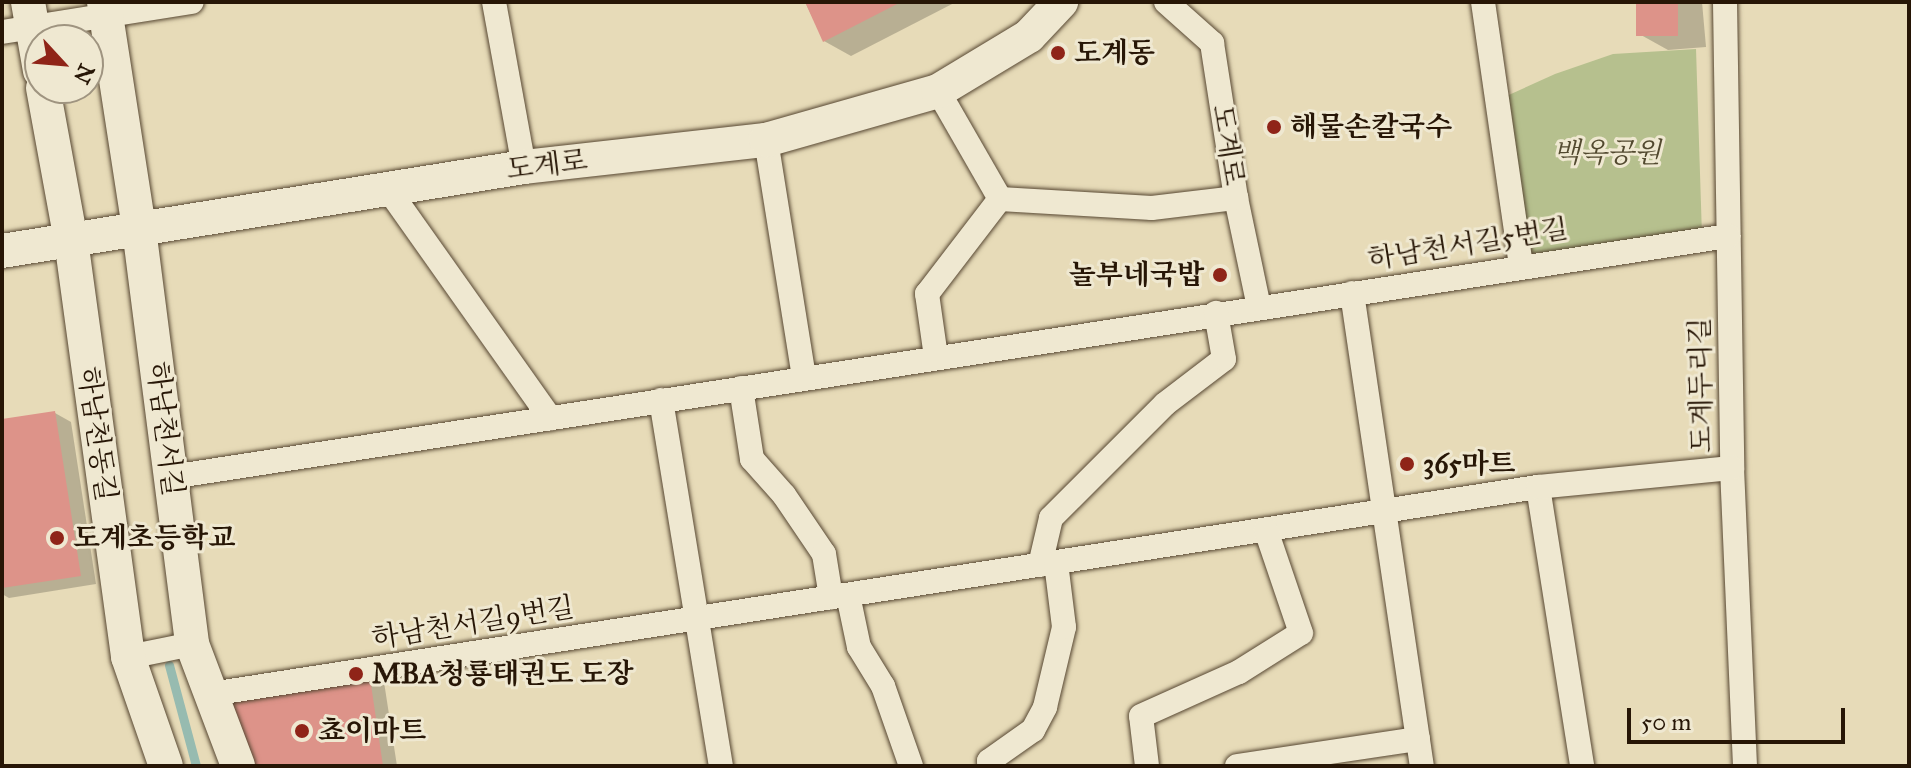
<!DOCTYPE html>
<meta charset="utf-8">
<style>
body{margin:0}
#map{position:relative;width:1911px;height:768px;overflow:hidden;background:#e7dbb8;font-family:"IM FELL Great Primer","Noto Serif KR",serif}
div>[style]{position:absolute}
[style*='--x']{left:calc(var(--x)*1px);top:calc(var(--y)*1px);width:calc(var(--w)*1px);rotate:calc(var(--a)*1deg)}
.green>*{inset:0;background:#b6c08e}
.shadow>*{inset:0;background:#0003}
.stream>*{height:9px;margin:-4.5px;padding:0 4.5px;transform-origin:4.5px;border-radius:4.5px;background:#97bbb0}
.building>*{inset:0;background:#dd9389;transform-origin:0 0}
.roads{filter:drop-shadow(0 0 2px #574732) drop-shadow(0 0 2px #574732)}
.street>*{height:24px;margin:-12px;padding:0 12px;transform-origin:12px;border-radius:12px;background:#efe8d1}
.secondary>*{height:34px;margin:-17px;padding:0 17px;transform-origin:17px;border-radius:17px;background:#efe8d1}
.dots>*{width:22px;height:22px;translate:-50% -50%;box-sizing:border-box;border:4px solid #efe8d1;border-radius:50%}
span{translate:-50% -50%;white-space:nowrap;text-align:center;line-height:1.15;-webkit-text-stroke:6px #efe8d1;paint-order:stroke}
.poi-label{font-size:28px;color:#271606;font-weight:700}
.left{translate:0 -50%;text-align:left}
.right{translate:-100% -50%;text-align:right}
.street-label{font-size:28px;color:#271606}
.park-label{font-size:28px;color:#52492f;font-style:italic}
.frame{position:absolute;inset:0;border:4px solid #271606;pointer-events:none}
.north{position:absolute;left:24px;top:24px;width:80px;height:80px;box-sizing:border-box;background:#efe8d1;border:2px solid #9f9480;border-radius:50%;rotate:116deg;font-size:22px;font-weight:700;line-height:32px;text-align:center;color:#271606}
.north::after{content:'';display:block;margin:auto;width:28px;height:36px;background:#8f2418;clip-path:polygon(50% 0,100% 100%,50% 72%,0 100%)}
.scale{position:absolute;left:1627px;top:708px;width:218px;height:36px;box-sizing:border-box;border:4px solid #271606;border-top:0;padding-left:10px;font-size:24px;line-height:28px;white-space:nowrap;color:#271606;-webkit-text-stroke:6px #efe8d1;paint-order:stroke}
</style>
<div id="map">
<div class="green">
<div style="clip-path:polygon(1696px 49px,1702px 236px,1527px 254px,1502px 98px,1555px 74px,1613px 54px)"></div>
</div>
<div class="shadow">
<div style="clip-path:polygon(809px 2px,956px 2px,851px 56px,824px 41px,806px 4px)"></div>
<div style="clip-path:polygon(1638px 2px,1702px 2px,1706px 47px,1668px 50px,1641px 35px)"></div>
<div style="clip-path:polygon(55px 413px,71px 422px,96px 584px,9px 598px,2px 594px,2px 421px)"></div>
<div style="clip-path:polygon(368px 673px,384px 682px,397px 766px,243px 766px)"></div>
</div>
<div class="stream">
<div style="--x:169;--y:665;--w:105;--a:75"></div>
</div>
<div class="building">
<div style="clip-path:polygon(805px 2px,901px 2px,823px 42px)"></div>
<div style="left:1636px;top:2px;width:42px;height:34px"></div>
<div style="clip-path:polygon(55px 411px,81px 576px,2px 588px,2px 419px)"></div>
<div style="clip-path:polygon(369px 671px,383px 766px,241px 766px,213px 696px)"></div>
</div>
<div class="roads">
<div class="street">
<div style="--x:494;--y:2;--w:168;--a:79.7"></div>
<div style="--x:1166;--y:2;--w:62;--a:41.7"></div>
<div style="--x:1212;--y:43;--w:157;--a:81.2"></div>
<div style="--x:1236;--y:198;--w:111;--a:78.1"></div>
<div style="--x:1483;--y:2;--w:267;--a:81.8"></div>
<div style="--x:1725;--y:2;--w:466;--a:89.1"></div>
<div style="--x:1732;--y:468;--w:298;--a:87.5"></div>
<div style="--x:2;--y:32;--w:192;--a:-9"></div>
<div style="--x:938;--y:91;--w:125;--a:60.1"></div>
<div style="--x:766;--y:140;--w:241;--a:80.9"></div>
<div style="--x:388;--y:189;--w:281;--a:54.7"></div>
<div style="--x:1352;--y:293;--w:478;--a:81.6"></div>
<div style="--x:936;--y:357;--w:64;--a:-98.1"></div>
<div style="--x:927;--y:294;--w:120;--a:-52.5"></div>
<div style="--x:1000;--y:199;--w:152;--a:3.4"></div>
<div style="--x:1152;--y:208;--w:85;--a:-6.8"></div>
<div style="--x:741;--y:388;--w:72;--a:81.2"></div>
<div style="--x:752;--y:459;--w:48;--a:48.4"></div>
<div style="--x:784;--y:495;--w:71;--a:55.9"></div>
<div style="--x:824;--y:554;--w:44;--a:80.8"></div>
<div style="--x:661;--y:400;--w:371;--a:80.7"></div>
<div style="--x:171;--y:477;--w:1576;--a:-8.8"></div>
<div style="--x:1538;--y:487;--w:282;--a:81"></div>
<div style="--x:1040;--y:565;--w:48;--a:-76.8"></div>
<div style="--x:1051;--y:518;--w:161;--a:-45"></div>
<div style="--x:1165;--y:404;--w:74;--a:-37.3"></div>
<div style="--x:1224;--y:359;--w:47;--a:-99.9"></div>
<div style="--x:848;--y:595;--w:53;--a:78.1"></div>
<div style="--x:859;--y:647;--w:46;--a:58.4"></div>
<div style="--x:883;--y:686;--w:85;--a:70.7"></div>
<div style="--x:128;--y:657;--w:65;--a:-11.5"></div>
<div style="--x:211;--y:694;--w:1343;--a:-8.87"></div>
<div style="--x:1538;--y:487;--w:195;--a:-5.6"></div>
<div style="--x:990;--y:766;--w:5;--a:-101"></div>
<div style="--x:989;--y:761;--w:54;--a:-35.2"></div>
<div style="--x:1033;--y:730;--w:26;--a:-62"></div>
<div style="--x:1045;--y:707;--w:82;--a:-76.6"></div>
<div style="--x:1064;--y:627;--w:64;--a:-97.1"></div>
<div style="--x:1147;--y:766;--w:50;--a:-96.8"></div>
<div style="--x:1141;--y:716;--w:107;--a:-24.2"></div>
<div style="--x:1239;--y:672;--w:73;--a:-32.2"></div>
<div style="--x:1301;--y:633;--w:109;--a:-108.8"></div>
<div style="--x:1237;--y:766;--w:183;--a:-8.5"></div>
</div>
<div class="secondary">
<div style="--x:28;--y:2;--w:70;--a:80.1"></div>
<div style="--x:104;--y:2;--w:230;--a:81.2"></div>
<div style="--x:139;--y:229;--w:418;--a:82.7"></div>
<div style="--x:192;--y:644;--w:130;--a:69.3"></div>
<div style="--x:43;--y:88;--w:155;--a:79.6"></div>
<div style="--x:71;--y:240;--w:421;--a:82.2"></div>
<div style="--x:128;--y:657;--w:115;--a:70.8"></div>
<div style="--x:2;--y:251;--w:529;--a:-9.14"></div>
<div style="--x:524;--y:167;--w:244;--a:-6.4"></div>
<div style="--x:766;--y:140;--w:179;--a:-15.9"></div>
<div style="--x:938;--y:91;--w:106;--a:-31.1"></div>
<div style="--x:1029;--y:36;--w:47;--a:-46.7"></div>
</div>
</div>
<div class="dots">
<div style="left:1058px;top:53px;background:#8f2418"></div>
<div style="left:1274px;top:127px;background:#8f2418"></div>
<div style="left:1220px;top:275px;background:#8f2418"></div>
<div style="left:1407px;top:464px;background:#8f2418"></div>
<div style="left:57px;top:538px;background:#8f2418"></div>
<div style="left:356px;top:674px;background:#8f2418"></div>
<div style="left:302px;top:731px;background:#8f2418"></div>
</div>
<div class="poi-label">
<span class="left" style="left:1074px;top:53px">도계동</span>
<span class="left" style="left:1290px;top:127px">해물손칼국수</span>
<span class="right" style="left:1204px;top:275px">놀부네국밥</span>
<span class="left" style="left:1423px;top:464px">365마트</span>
<span class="left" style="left:73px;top:538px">도계초등학교</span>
<span class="left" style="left:372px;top:674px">MBA청룡태권도 도장</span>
<span class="left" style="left:318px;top:731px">쵸이마트</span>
</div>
<div class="street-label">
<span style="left:1228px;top:145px;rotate:81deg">도계로</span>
<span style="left:547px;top:165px;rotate:-7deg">도계로</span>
<span style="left:1468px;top:244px;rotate:-9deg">하남천서길5번길</span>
<span style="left:1701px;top:385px;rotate:-91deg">도계두리길</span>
<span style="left:165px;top:429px;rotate:83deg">하남천서길</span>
<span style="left:97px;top:434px;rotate:82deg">하남천동길</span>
<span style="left:473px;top:623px;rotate:-9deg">하남천서길9번길</span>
</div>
<div class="park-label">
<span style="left:1607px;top:153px">백옥공원</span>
</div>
<div class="frame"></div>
<div class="north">N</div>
<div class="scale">50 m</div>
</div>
